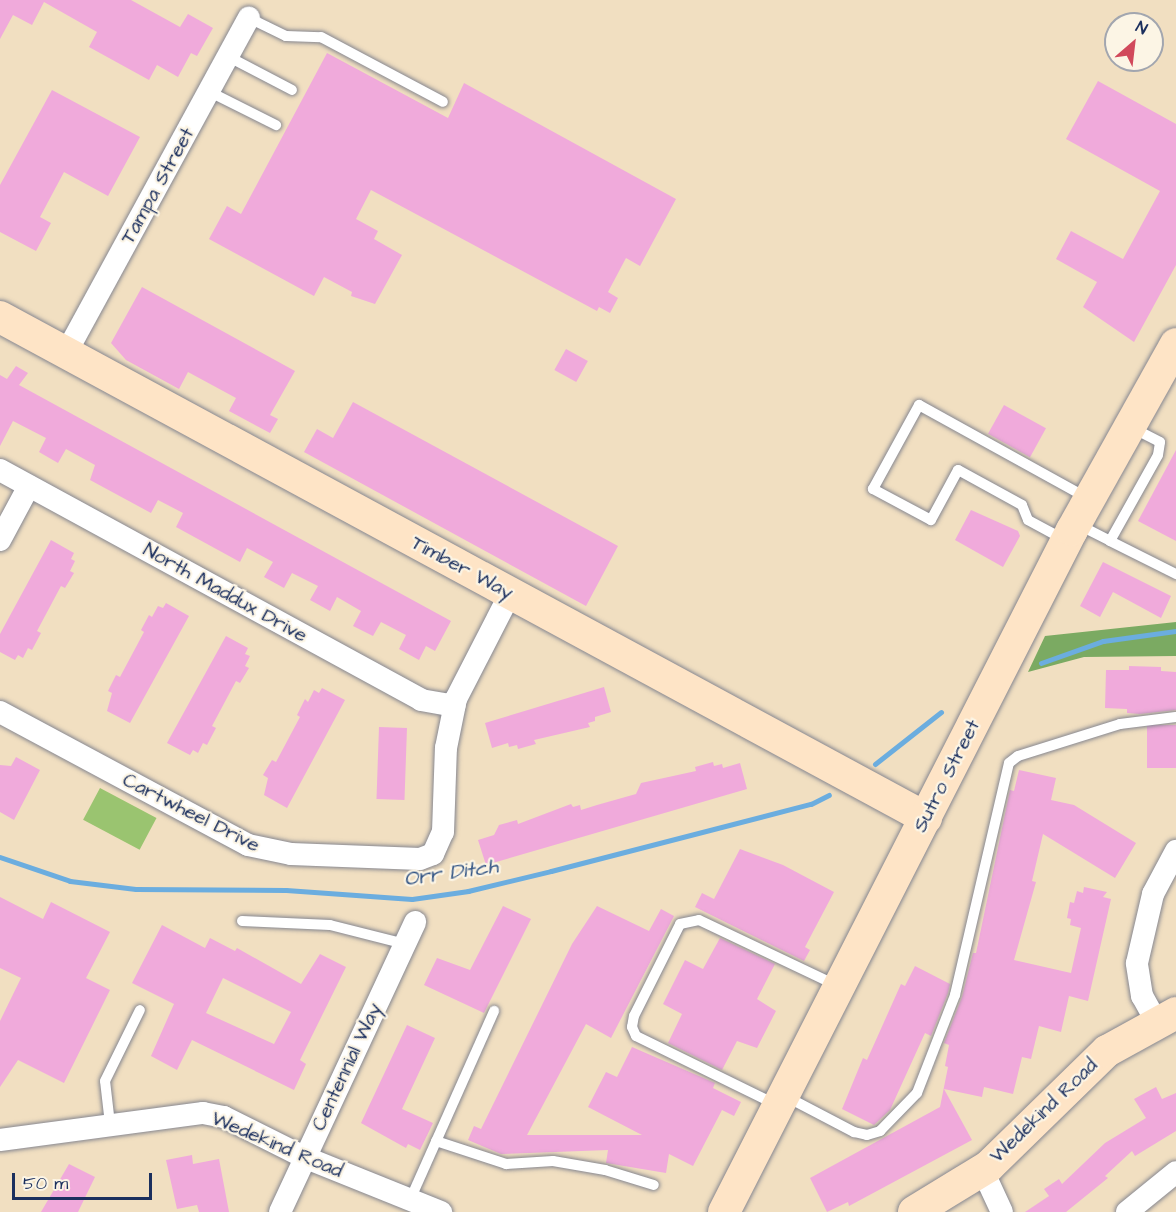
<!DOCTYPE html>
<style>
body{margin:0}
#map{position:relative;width:1176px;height:1212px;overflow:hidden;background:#f1dfc1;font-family:"Architects Daughter",sans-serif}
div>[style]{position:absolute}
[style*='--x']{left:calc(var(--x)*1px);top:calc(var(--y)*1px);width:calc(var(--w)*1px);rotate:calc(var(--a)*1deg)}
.green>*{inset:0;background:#9ac470;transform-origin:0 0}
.forest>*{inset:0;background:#7baa62}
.stream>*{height:5px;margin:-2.5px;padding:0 2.5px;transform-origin:2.5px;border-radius:2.5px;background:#6baddf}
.building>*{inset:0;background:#f0aadb;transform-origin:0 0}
.roads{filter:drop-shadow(0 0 2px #868790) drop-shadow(0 0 2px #868790)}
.lane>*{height:10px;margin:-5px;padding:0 5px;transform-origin:5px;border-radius:5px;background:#fff}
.street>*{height:22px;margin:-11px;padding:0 11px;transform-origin:11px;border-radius:11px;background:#fff}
.secondary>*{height:32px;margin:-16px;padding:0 16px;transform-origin:16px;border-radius:16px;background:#fee4c6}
span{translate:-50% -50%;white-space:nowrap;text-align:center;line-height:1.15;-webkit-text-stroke:4.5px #fcf5e5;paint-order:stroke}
.street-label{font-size:20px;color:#1b2f5e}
.water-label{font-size:21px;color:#335585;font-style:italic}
.north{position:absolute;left:1104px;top:12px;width:60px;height:60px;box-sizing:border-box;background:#fcf5e5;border:2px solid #a2a6af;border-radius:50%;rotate:28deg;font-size:16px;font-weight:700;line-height:24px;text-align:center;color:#1b2f5e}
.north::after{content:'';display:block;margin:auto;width:21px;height:27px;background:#d1495b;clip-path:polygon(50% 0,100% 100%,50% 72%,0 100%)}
.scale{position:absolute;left:12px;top:1173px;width:140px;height:27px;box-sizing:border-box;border:3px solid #1b2f5e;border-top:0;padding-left:8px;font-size:18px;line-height:21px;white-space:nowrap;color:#1b2f5e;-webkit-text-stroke:4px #fcf5e5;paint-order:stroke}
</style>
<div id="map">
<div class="green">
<div style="left:100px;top:788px;width:64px;height:36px;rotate:28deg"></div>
</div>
<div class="forest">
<div style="clip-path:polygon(1176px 622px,1176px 656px,1084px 657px,1028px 672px,1045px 636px)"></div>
</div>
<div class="stream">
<div style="--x:1041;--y:663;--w:66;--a:-19.5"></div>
<div style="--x:1103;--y:641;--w:74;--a:-7.8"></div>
<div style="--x:875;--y:764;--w:84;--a:-38.2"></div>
<div style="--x:0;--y:857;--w:74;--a:18.9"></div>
<div style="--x:70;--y:881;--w:66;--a:6.9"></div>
<div style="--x:136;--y:889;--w:150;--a:0.4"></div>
<div style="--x:286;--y:890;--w:126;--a:4.1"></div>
<div style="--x:412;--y:899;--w:57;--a:-8.1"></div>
<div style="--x:468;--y:891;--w:85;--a:-13.5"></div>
<div style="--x:551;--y:871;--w:268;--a:-14.5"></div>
<div style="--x:811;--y:804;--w:20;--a:-27"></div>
</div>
<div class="building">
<div style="clip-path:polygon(0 0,131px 0,180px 27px,188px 14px,213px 28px,197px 56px,191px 53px,178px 77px,157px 65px,149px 80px,89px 47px,97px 32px,44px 2px,32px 25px,13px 15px,0 39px)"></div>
<div style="clip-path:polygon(327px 53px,448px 118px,464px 83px,676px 199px,640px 266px,626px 258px,608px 292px,618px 298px,610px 313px,599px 307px,597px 311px,371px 190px,356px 219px,378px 231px,374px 239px,402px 255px,375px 304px,351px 296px,352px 292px,324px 277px,314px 296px,209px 239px,227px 206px,241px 214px)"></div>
<div style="clip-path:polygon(1098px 81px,1176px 124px,1176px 265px,1134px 342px,1083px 307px,1097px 282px,1056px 259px,1071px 231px,1123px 259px,1160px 191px,1066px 139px)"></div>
<div style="clip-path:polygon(52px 90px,140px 137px,108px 196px,64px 172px,40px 217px,51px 223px,36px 251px,0 232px,0 185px)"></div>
<div style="clip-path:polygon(142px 287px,295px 371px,270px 415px,278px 419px,270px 433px,229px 411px,236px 398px,188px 372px,179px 389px,126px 360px,111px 343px)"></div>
<div style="left:566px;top:349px;width:25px;height:24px;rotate:29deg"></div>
<div style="clip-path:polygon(16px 366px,28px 373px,19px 385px,451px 621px,435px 651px,426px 646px,419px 660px,399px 649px,406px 635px,381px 622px,373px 636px,353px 626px,361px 611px,337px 597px,330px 611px,310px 600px,318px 586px,292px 573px,284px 588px,264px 577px,273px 562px,247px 548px,240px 562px,176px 527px,183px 513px,158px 500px,151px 513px,90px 480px,95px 465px,66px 449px,58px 463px,39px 452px,46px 438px,13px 421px,0 446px,0 375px,7px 379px)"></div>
<div style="clip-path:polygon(353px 402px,618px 546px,586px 606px,304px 452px,317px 429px,333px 438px)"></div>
<div style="left:1004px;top:405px;width:48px;height:33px;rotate:29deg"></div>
<div style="clip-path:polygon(1176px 450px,1176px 541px,1138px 521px)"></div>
<div style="clip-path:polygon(971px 510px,1018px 531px,1020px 536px,1003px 567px,955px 540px)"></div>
<div style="clip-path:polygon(51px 540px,74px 553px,71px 559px,75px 561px,70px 571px,74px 573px,65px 588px,61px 586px,37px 631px,41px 633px,32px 650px,28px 648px,23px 658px,18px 655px,15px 660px,0 652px,0 634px)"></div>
<div style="clip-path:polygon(1103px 562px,1171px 596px,1161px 618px,1113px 592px,1100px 617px,1080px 606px)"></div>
<div style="clip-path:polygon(166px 603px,189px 616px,130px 723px,107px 711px,112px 693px,108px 691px,116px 675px,120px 677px,144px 632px,141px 630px,149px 615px,152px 617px,158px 606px,163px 608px)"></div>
<div style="clip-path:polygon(226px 636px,248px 648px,245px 654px,250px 656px,245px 666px,249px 668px,240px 683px,236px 681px,212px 726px,216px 728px,207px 745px,203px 743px,198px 753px,193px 750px,190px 755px,167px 743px)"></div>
<div style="clip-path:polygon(1129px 666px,1161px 667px,1161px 671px,1176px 672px,1176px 710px,1140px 714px,1127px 713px,1127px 709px,1105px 708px,1106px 670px,1129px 670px)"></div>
<div style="clip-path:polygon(604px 687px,611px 712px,595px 717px,595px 721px,588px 723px,590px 727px,534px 740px,536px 744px,518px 749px,517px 745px,509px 747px,508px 743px,492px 748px,485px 723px)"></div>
<div style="clip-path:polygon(322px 688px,345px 700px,287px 808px,264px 795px,268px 778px,263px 775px,272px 760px,276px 762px,300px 717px,297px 715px,305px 699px,308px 702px,314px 690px,319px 693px)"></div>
<div style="left:1176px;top:725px;width:43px;height:29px;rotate:90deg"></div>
<div style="left:379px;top:727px;width:28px;height:72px;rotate:2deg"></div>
<div style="clip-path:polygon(16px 757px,40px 770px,14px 820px,0 812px,0 765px,11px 766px)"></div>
<div style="clip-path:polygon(713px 762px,714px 766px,722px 764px,723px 768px,740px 763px,747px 789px,486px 865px,478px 840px,494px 835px,499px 825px,517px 820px,518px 824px,571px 804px,573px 807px,580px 805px,581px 810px,597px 805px,636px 794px,641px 783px,696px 771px,695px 767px)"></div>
<div style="clip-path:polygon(1019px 770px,1056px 778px,1051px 800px,1074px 805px,1136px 843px,1115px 878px,1043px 834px,1032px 881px,1036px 882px,1014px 960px,1071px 973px,1081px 928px,1070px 925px,1071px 919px,1067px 918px,1070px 902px,1074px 903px,1077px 891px,1083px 893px,1084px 887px,1107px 892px,1103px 897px,1111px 899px,1088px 1001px,1069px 996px,1061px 1032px,1039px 1026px,1031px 1059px,1022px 1057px,1013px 1094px,984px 1087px,982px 1097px,944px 1089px,972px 1140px,849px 1206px,848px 1202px,827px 1212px,810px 1178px,940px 1107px,948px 1067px,945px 1066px,949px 1045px,944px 1043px,962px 997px,973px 953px,976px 953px,1010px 790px,1014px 791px)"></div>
<div style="clip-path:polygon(740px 849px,783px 865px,834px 892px,805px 947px,810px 950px,804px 961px,695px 907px,702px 893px,714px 899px)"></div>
<div style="clip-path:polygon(0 897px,43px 919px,51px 902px,110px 932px,86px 978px,110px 990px,64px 1083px,18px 1060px,0 1087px,0 1021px,21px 978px,0 968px)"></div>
<div style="clip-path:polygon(503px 906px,531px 919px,484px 1013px,424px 985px,437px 958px,470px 970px)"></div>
<div style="clip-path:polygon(597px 906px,649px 931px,661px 909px,674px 916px,611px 1038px,586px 1024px,527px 1135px,642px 1135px,588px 1107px,606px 1072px,617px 1077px,632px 1047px,715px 1083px,713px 1088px,741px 1102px,734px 1116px,722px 1110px,693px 1166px,669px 1154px,666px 1173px,606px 1163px,608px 1150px,501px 1154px,468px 1140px,474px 1126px,481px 1129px,572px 944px)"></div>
<div style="clip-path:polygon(evenodd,162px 925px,205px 948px,210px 938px,235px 951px,237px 948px,301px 984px,320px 954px,346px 967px,300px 1060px,306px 1064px,294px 1090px,192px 1040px,177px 1070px,151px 1056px,174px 1004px,132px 983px,162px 925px,223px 978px,291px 1012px,274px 1044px,206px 1013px,223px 978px)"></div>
<div style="clip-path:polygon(720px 938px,775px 964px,757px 999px,776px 1011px,757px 1048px,737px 1041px,722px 1070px,668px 1043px,682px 1014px,663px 1004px,685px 960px,703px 969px)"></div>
<div style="clip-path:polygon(915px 966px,950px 984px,948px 993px,931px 1036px,925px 1033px,890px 1110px,874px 1125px,842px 1109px,863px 1058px,867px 1060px,901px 984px,905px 986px)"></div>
<div style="clip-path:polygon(407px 1025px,435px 1038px,402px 1109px,433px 1123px,420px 1150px,408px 1144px,406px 1148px,361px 1123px)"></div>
<div style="clip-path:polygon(1156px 1087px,1162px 1099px,1176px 1093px,1176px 1131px,1135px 1156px,1132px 1151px,1105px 1176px,1108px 1178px,1066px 1212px,1025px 1212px,1049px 1196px,1044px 1189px,1059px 1179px,1062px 1184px,1105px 1143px,1146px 1118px,1134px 1099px)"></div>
<div style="clip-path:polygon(192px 1155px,193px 1164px,219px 1159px,229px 1212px,199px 1212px,197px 1205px,177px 1209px,166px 1160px)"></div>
<div style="clip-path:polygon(69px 1164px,95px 1177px,78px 1212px,41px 1212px)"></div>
</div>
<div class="roads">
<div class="lane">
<div style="--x:249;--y:18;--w:41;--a:25.9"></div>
<div style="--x:286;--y:36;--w:35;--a:2"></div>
<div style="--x:321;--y:37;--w:138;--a:28"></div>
<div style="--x:229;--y:57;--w:71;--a:27.6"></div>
<div style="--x:210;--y:92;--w:74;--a:26.6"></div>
<div style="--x:1079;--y:525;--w:35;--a:27"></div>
<div style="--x:1110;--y:541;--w:98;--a:-60.8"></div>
<div style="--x:1158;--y:455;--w:13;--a:-81"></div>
<div style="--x:1160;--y:442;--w:33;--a:-153"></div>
<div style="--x:1065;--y:540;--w:42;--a:-151.6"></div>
<div style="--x:1028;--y:520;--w:16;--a:-112"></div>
<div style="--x:1022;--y:505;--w:73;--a:-151.3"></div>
<div style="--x:958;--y:470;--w:57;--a:118.4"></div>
<div style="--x:931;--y:520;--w:66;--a:-151.9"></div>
<div style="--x:873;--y:489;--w:96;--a:-61.3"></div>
<div style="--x:919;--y:405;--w:191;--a:28.9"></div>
<div style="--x:1110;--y:541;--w:74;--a:26.6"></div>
<div style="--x:242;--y:921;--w:88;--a:2.6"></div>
<div style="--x:330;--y:925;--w:77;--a:14.2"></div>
<div style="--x:787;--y:1097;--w:76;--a:27.6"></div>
<div style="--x:854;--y:1132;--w:13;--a:13"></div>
<div style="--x:867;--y:1135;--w:14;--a:-17"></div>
<div style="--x:880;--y:1131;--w:53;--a:-45.8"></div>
<div style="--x:917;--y:1093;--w:105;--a:-68.8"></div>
<div style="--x:955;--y:995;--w:238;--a:-76.9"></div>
<div style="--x:1009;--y:763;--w:11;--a:-38"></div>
<div style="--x:1018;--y:756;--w:107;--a:-17.4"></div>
<div style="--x:1120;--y:724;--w:56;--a:-7.1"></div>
<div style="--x:777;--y:1105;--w:157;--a:-153.9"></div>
<div style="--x:636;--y:1036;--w:10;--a:-114"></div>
<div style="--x:632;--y:1027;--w:11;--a:-80"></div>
<div style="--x:634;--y:1016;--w:103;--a:-63.4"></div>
<div style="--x:680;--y:924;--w:19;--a:-12"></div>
<div style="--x:699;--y:920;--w:152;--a:25.4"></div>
<div style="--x:110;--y:1124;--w:43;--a:-96.6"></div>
<div style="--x:105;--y:1081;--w:79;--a:-63.8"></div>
<div style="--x:436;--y:1141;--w:74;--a:18.2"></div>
<div style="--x:506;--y:1164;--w:47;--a:-3.7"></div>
<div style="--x:553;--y:1161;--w:53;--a:9.8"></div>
<div style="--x:605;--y:1170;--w:51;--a:17"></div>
<div style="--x:410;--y:1200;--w:207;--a:-66"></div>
</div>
<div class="street">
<div style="--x:66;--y:353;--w:382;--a:-61.4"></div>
<div style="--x:0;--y:470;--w:480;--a:28.6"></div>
<div style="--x:421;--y:700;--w:34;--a:10"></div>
<div style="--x:0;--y:540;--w:61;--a:-61.8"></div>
<div style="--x:0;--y:712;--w:281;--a:28.2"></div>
<div style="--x:248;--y:845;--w:44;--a:11.8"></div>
<div style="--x:291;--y:854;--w:129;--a:2.2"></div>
<div style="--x:420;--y:859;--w:14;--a:-21"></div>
<div style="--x:433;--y:854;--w:24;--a:-66"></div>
<div style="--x:443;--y:832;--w:84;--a:-88"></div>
<div style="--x:446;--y:748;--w:50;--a:-78.5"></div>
<div style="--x:456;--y:699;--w:118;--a:-62.8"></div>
<div style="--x:1156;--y:1021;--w:29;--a:-119"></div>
<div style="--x:1142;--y:996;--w:33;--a:-99"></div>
<div style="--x:1137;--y:963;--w:71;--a:-76.9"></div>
<div style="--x:1153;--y:894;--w:49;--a:-61.9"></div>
<div style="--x:0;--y:1140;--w:205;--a:-7.6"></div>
<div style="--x:203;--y:1113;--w:21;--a:11"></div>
<div style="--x:224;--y:1117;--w:89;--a:26.6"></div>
<div style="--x:304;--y:1157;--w:148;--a:21.9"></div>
<div style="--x:983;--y:1171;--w:45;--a:65.1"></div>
<div style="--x:280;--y:1212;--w:320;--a:-65"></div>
<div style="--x:1127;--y:1212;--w:63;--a:-39.2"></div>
</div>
<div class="secondary">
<div style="--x:0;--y:317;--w:1053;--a:28.42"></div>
<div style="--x:724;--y:1212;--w:766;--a:-62.97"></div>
<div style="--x:1072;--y:530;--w:213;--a:-60.8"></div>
<div style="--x:914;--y:1212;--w:88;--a:-31.5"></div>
<div style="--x:989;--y:1166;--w:165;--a:-44.3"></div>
<div style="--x:1107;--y:1051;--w:79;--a:-28.8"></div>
</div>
</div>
<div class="street-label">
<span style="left:158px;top:186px;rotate:-61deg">Tampa Street</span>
<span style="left:462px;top:568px;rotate:28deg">Timber Way</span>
<span style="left:225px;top:593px;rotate:29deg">North Maddux Drive</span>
<span style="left:947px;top:776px;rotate:-63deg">Sutro Street</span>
<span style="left:191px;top:813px;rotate:27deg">Cartwheel Drive</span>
<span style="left:347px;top:1067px;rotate:-65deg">Centennial Way</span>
<span style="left:1044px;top:1111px;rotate:-44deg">Wedekind Road</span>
<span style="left:277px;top:1145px;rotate:23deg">Wedekind Road</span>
</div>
<div class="water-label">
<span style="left:451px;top:873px;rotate:-8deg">Orr Ditch</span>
</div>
<div class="north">N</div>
<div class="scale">50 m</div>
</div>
